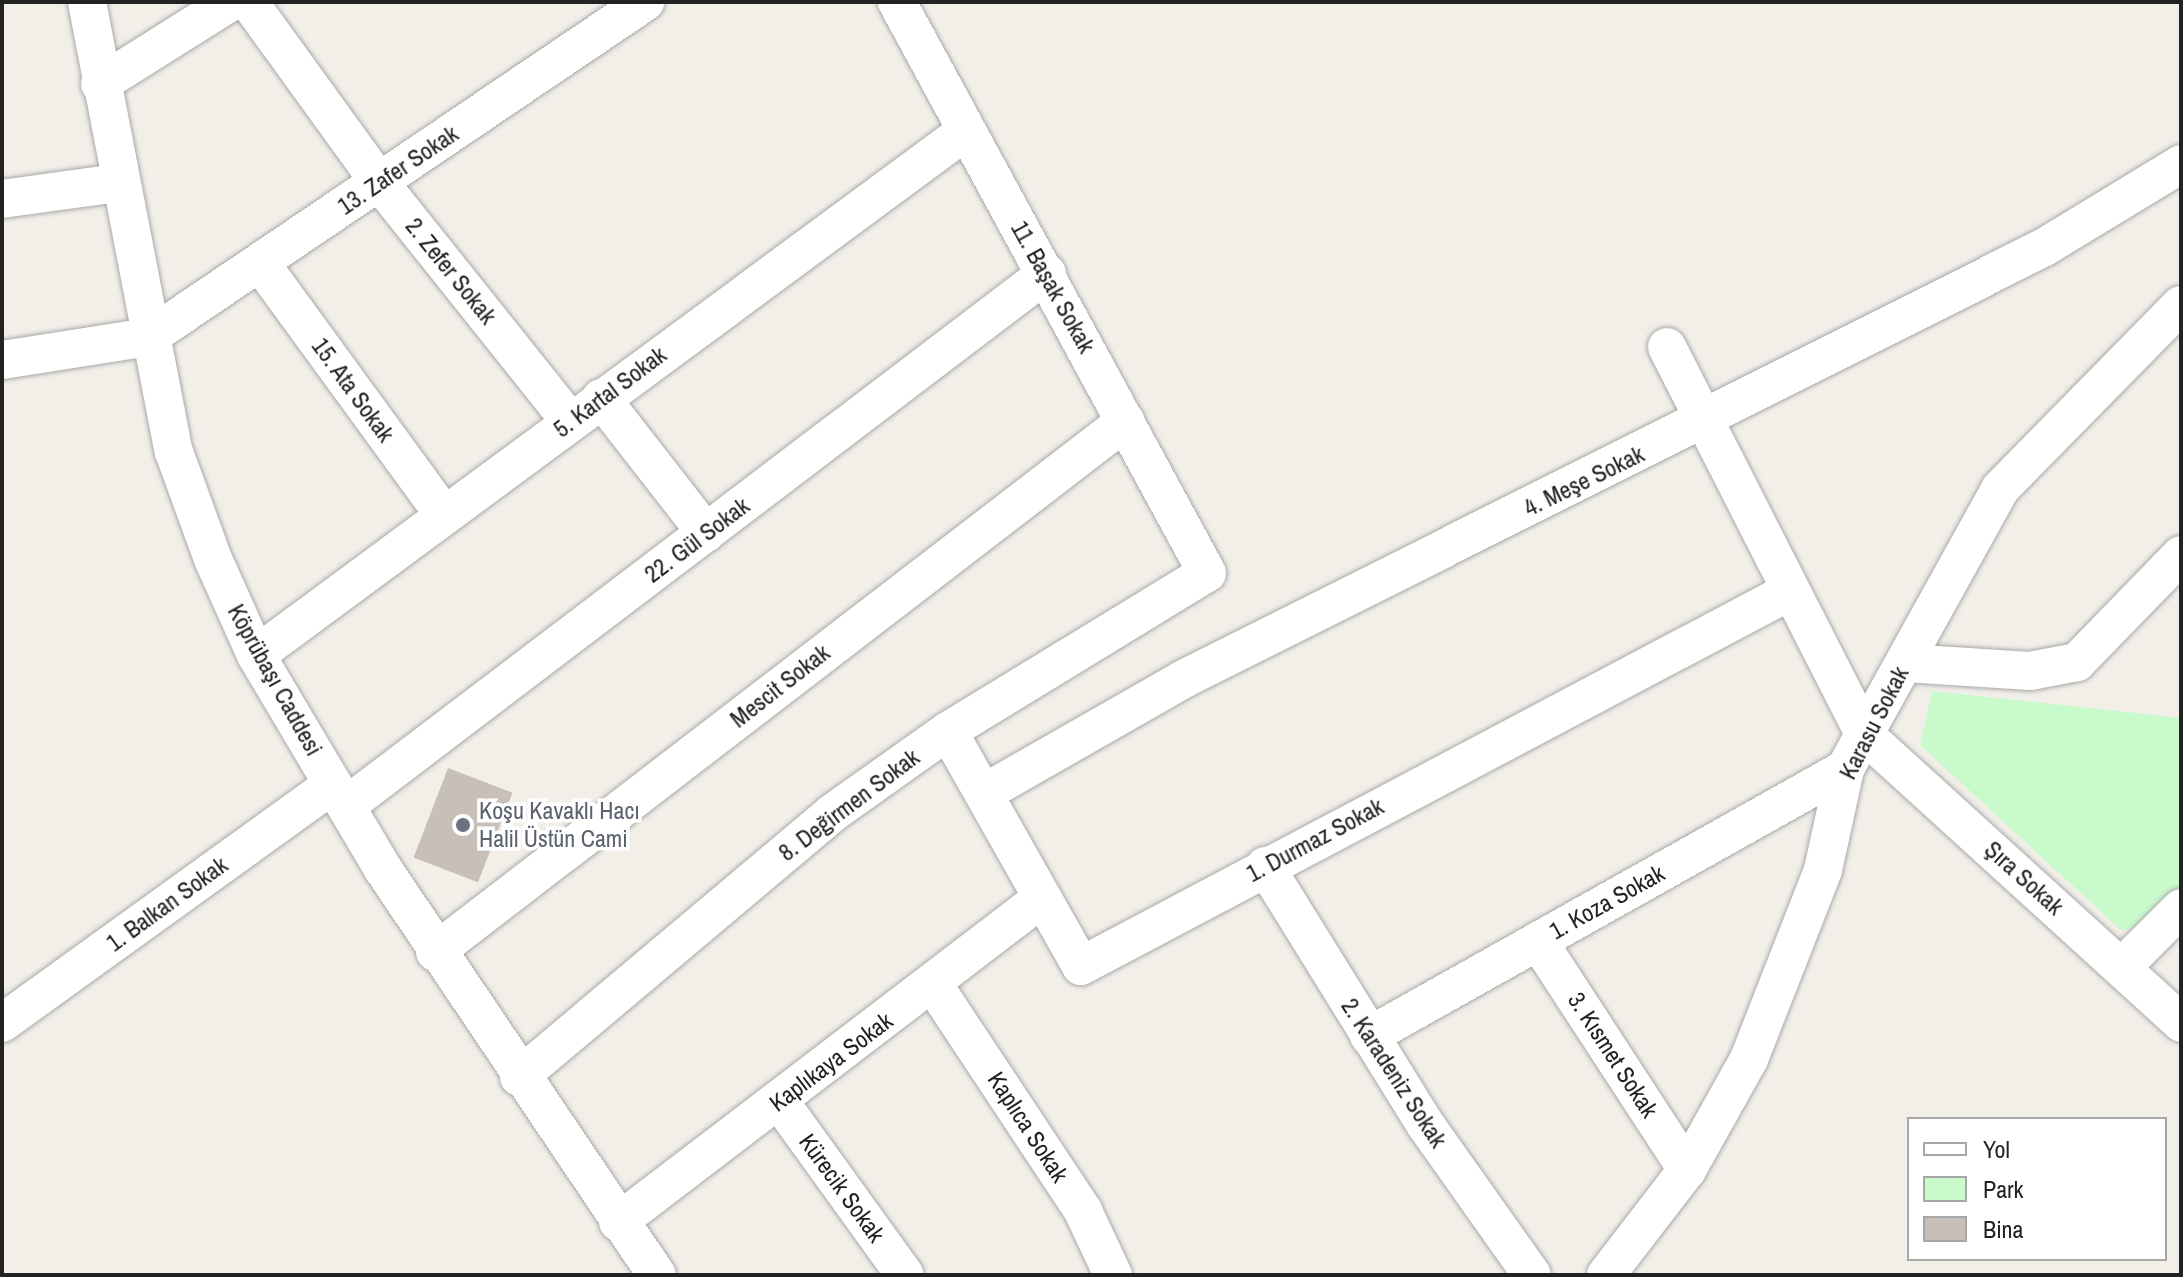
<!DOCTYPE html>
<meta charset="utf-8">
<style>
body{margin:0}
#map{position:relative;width:2183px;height:1277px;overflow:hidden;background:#f2efe9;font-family:"Archivo Narrow",sans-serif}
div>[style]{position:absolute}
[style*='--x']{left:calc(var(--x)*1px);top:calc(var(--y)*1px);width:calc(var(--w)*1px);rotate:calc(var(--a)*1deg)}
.park>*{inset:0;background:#c8facc}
.building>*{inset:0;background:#c7bfb8;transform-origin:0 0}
.roads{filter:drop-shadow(0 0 2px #a9a9a9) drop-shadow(0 0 2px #a9a9a9)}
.minor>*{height:38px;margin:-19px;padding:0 19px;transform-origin:19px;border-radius:19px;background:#fff}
.dots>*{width:22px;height:22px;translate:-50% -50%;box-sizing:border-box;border:4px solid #fff;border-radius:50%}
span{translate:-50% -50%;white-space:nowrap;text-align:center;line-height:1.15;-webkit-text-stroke:7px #fff;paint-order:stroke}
.street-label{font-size:24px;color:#222}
.worship-label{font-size:24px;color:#5b616d}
.left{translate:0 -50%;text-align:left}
.frame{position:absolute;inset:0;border:4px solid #222;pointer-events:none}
.legend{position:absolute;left:1907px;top:1117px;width:260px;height:144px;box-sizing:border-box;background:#fff;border:2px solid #a7a7a7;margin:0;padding:10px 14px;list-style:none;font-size:24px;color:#222}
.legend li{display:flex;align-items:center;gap:16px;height:40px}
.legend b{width:40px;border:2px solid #a7a7a7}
</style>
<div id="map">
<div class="park">
<div style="clip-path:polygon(1932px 691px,2181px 718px,2181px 893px,2155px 919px,2122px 931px,1920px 745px)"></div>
</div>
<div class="building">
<div style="left:448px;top:768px;width:69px;height:96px;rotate:21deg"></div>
</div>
<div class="roads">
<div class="minor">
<div style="--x:87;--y:2;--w:458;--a:79.1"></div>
<div style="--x:174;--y:452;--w:114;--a:70"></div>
<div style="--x:213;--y:559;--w:105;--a:65.9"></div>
<div style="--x:256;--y:655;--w:249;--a:59.3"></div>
<div style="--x:383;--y:869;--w:490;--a:56"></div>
<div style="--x:249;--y:2;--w:223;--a:54.1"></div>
<div style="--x:380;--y:183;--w:305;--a:51.4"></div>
<div style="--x:100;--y:84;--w:154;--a:-32.2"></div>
<div style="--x:2;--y:199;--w:117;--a:-7.9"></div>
<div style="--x:261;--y:264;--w:311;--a:53.9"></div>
<div style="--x:1667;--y:347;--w:436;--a:63"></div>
<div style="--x:1865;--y:735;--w:428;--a:42.3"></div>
<div style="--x:2;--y:360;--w:149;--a:-8.9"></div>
<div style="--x:149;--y:337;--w:599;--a:-34.04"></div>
<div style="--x:601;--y:398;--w:171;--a:52.1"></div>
<div style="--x:256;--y:655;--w:882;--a:-36.43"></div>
<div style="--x:1905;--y:663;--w:125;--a:3.7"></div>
<div style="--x:2030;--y:671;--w:48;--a:-10.8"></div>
<div style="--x:2077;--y:662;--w:149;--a:-45.8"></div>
<div style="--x:948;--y:731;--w:270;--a:60.5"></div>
<div style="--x:1081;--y:966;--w:802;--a:-27.87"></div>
<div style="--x:984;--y:793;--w:230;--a:-29.7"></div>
<div style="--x:1184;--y:679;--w:961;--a:-26.65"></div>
<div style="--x:2043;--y:248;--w:162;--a:-31.3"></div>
<div style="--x:347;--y:805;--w:879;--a:-37.23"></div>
<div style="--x:1265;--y:866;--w:304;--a:58.2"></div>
<div style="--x:1425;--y:1124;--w:185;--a:54.7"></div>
<div style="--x:1538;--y:941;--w:273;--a:56.9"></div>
<div style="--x:435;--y:952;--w:871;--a:-37.54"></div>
<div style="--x:2122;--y:967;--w:83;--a:-45"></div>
<div style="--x:933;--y:984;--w:272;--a:56.5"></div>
<div style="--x:1083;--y:1211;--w:71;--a:64.9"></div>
<div style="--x:2;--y:1023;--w:408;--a:-35.8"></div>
<div style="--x:1369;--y:1036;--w:546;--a:-29.29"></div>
<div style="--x:519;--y:1077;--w:408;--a:-40.1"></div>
<div style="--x:831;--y:814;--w:143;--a:-35.4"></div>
<div style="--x:948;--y:731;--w:303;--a:-31.4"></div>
<div style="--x:1207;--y:573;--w:650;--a:-118.5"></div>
<div style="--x:780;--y:1102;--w:213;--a:54.2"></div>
<div style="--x:618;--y:1222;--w:532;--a:-37.37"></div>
<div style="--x:1606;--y:1275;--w:133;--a:-52.4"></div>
<div style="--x:1687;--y:1170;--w:127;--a:-60.8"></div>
<div style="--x:1749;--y:1059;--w:203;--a:-68.6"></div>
<div style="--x:1823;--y:870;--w:103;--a:-77.7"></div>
<div style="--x:1845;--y:769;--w:320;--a:-61"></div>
<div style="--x:2000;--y:489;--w:258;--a:-45.5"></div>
</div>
</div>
<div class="dots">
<div style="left:463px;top:825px;background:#6b7280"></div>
</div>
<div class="street-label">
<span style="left:398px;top:170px;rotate:-34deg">13. Zafer Sokak</span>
<span style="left:451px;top:271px;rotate:51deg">2. Zefer Sokak</span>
<span style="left:1053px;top:287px;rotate:61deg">11. Başak Sokak</span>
<span style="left:353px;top:390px;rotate:54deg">15. Ata Sokak</span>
<span style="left:610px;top:392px;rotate:-37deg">5. Kartal Sokak</span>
<span style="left:1584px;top:481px;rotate:-26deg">4. Meşe Sokak</span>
<span style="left:697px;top:540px;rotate:-37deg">22. Gül Sokak</span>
<span style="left:275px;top:680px;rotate:61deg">Köprübaşı Caddesi</span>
<span style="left:780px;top:686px;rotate:-38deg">Mescit Sokak</span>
<span style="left:1874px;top:723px;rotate:-63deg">Karasu Sokak</span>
<span style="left:849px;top:805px;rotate:-37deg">8. Değirmen Sokak</span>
<span style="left:1315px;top:840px;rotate:-28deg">1. Durmaz Sokak</span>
<span style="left:2024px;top:878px;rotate:42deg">Şıra Sokak</span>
<span style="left:1607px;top:902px;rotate:-29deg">1. Koza Sokak</span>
<span style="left:167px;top:904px;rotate:-36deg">1. Balkan Sokak</span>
<span style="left:1613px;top:1055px;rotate:57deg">3. Kısmet Sokak</span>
<span style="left:831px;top:1062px;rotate:-37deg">Kaplıkaya Sokak</span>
<span style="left:1394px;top:1073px;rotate:57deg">2. Karadeniz Sokak</span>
<span style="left:1028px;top:1127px;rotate:57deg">Kaplıca Sokak</span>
<span style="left:842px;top:1188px;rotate:54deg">Kürecik Sokak</span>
</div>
<div class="worship-label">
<span class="left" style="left:479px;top:825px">Koşu Kavaklı Hacı<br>Halil Üstün Cami</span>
</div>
<div class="frame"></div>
<ul class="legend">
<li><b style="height:10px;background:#fff"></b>Yol</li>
<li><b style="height:22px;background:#c8facc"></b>Park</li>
<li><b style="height:22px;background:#c7bfb8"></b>Bina</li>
</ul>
</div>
